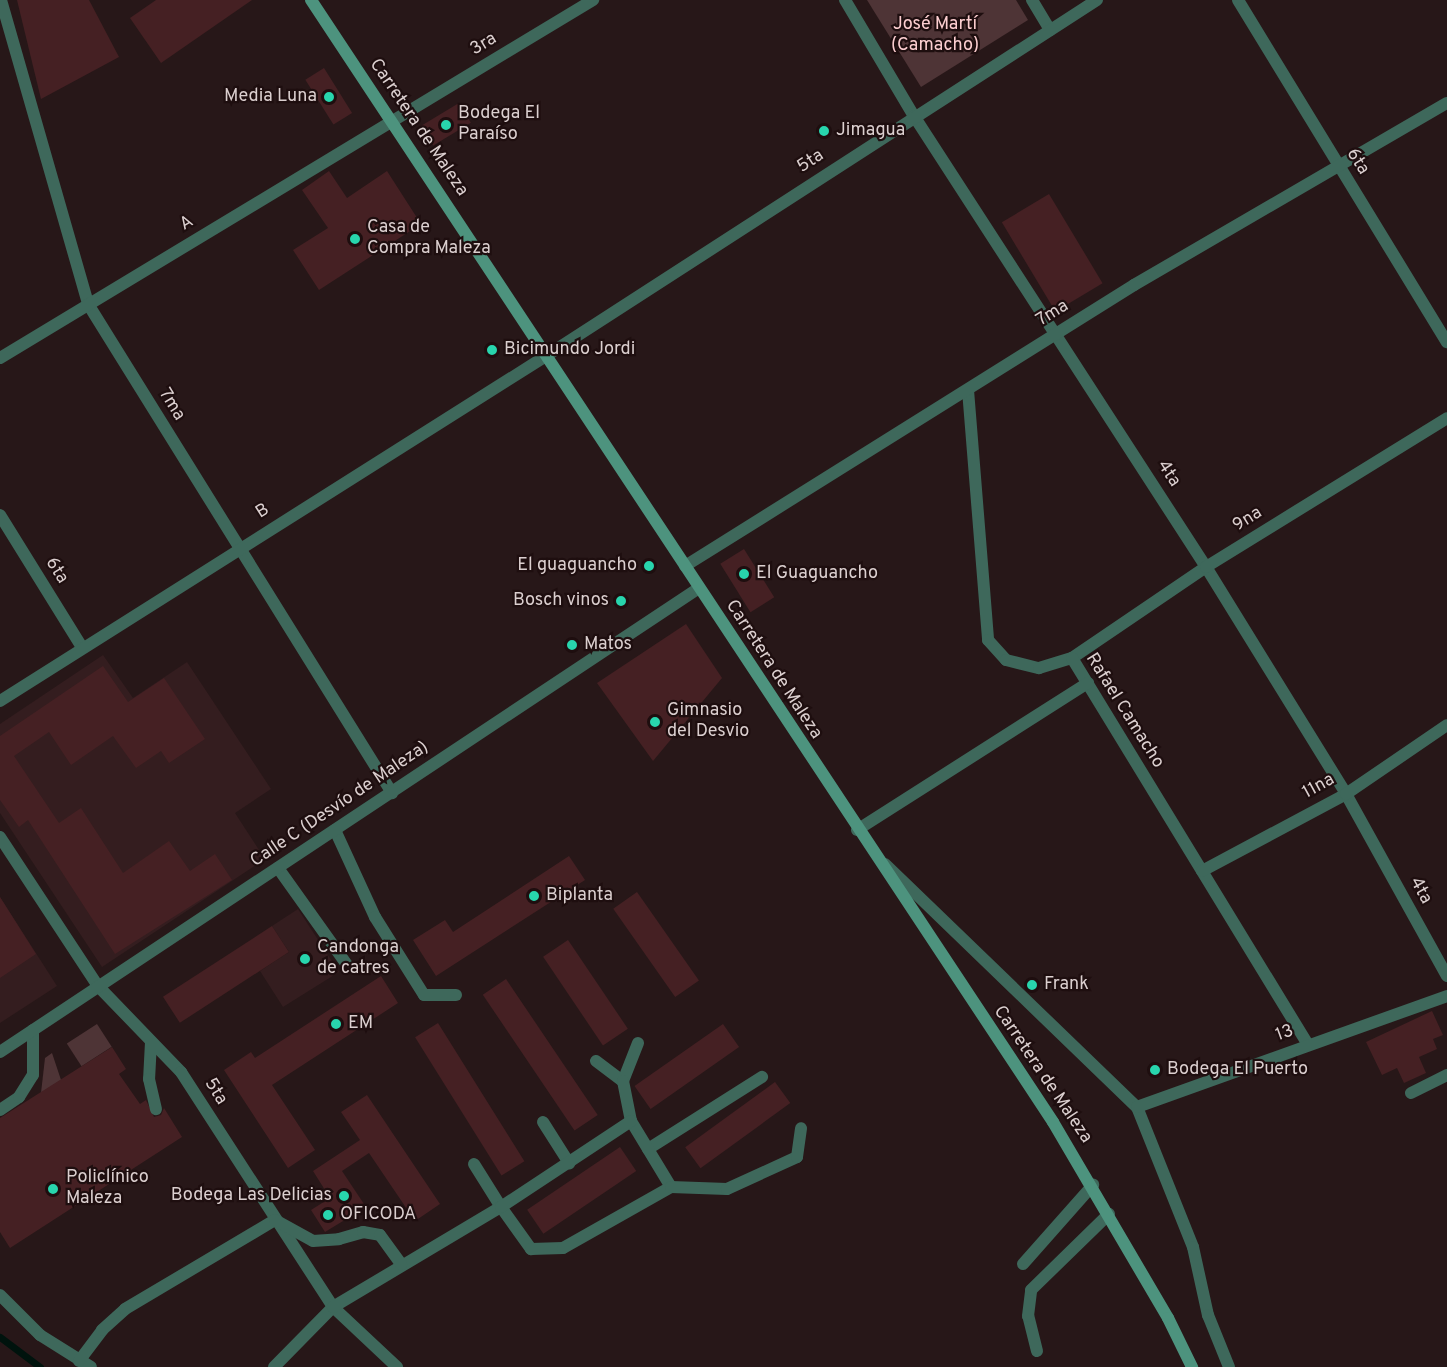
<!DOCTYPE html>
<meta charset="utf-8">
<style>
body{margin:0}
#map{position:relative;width:1447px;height:1367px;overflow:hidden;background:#271718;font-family:Overpass,sans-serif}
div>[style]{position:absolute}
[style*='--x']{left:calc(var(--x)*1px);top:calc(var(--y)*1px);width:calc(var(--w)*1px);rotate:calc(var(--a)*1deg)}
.built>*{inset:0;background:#341d1f}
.green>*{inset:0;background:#4e3436;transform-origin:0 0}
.stream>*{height:7px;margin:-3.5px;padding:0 3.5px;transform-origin:3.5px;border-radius:3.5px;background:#00130d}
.building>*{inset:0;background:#452023;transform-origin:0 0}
.service>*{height:12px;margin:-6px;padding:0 6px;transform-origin:6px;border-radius:6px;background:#3e685b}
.minor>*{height:12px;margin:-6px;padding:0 6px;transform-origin:6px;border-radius:6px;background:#3e685b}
.tertiary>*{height:12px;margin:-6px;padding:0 6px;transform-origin:6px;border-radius:6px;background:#3e685b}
.secondary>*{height:12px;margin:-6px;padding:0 6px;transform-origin:6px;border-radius:6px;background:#4d937e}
.dots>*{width:16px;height:16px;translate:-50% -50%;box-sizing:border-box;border:3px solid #1e0e0f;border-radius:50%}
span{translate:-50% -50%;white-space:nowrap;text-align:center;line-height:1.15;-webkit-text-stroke:4.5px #1e0e0f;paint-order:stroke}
.park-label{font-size:18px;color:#fcced0}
.street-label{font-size:18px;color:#dbcfcf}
.poi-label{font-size:18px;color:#dbcfcf}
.right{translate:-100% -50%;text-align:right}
.left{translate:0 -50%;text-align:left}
</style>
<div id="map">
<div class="built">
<div style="clip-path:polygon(103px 655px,133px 698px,187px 662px,271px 789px,235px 813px,265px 859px,102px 967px,0 813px,0 724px)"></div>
<div style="clip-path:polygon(0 897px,57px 986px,0 1023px)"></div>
<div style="clip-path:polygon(298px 909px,339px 972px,283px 1007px,260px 971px,289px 952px,272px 926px)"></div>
</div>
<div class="green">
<div style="clip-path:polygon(867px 0,1016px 0,1028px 20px,921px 87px)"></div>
<div style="left:97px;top:1024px;width:27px;height:36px;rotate:57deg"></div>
<div style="clip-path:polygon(52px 1053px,61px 1080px,41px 1093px,45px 1058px)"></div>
</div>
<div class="stream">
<div style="--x:0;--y:1337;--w:50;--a:36.9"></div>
</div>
<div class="building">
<div style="clip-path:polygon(17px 0,89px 0,119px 57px,41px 99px)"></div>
<div style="clip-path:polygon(156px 0,252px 0,161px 63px,130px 18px)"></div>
<div style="left:324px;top:68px;width:53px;height:22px;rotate:58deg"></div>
<div style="left:459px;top:103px;width:23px;height:44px;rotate:59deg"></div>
<div style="clip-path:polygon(329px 171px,347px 198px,387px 171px,421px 224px,319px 290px,293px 250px,328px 228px,302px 190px)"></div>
<div style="left:1049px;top:194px;width:104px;height:55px;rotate:59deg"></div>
<div style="left:744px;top:549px;width:57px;height:28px;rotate:58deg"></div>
<div style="clip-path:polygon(686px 624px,722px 678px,653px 761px,597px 683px)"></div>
<div style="clip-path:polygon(103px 666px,128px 702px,164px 678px,205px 739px,169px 763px,161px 751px,136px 768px,113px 736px,71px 765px,49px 732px,14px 756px,59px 823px,81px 808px,123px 873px,169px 841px,190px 871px,215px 854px,232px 880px,115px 954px,28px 820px,19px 827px,0 800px,0 736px)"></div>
<div style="clip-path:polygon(569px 856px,585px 880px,436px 976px,413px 940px,445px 920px,453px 932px)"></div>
<div style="left:637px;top:892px;width:108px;height:29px;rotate:55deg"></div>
<div style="clip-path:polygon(0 897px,36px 954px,0 978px)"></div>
<div style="left:272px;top:926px;width:31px;height:130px;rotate:57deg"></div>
<div style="left:568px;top:940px;width:107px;height:30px;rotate:56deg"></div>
<div style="clip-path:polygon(381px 976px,398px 1003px,272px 1085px,315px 1150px,288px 1168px,224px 1070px,251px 1052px,255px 1058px)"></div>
<div style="left:506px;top:979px;width:164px;height:28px;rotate:56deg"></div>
<div style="clip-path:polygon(1432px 1011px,1443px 1035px,1433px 1039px,1437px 1049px,1419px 1057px,1426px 1073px,1404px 1083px,1397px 1068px,1382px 1075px,1366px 1042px)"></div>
<div style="left:438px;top:1023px;width:163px;height:27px;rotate:58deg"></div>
<div style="left:723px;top:1024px;width:28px;height:108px;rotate:55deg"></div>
<div style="clip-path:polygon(112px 1047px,126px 1069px,119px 1074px,140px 1104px,146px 1100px,154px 1117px,161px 1115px,164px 1108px,182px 1137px,10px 1248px,0 1232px,0 1118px)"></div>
<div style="left:775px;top:1082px;width:26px;height:111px;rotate:54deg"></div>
<div style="clip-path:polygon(367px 1095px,440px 1204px,415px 1221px,369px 1153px,342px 1171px,366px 1207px,325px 1232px,311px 1210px,330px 1198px,313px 1171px,360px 1140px,341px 1112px)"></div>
<div style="left:620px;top:1147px;width:29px;height:112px;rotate:56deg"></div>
</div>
<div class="service">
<div style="--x:335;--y:830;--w:96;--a:65.3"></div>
<div style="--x:375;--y:917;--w:92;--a:57.9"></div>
<div style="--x:424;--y:995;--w:32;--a:0"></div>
<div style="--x:278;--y:868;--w:120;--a:54.5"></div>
<div style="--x:151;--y:1042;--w:37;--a:93"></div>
<div style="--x:149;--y:1079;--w:31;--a:77"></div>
<div style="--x:596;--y:1061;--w:34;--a:37"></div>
<div style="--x:1411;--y:1093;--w:40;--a:-26.6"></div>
<div style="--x:0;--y:1110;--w:23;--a:-34"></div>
<div style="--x:19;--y:1097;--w:26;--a:-58"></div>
<div style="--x:33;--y:1075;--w:45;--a:-90"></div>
<div style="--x:543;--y:1122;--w:49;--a:57.6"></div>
<div style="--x:648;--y:1149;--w:135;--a:-32.3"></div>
<div style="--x:474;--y:1164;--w:51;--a:57.9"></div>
<div style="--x:1023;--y:1264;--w:106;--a:-48.5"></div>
<div style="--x:0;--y:1295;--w:57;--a:45"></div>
<div style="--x:40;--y:1335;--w:60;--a:32.1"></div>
<div style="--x:1037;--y:1351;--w:36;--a:-104"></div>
<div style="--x:1028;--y:1316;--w:26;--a:-83"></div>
<div style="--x:1031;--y:1290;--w:109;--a:-44.3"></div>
<div style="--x:274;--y:1367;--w:84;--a:-45.5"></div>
</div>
<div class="minor">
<div style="--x:1;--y:0;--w:316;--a:74"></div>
<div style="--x:88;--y:304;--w:576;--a:58.13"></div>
<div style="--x:845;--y:0;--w:135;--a:59.3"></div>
<div style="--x:914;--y:116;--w:537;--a:57.08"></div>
<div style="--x:1206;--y:567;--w:267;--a:58.3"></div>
<div style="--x:1346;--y:794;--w:208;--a:61"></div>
<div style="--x:1032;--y:0;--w:35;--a:59"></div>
<div style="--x:1238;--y:0;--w:401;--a:58.6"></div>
<div style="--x:0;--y:358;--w:693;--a:-31.12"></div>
<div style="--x:968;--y:390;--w:251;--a:85.4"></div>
<div style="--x:988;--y:640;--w:27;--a:48"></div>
<div style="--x:1006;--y:660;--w:34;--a:14"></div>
<div style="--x:1039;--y:668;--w:34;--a:-17"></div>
<div style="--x:1072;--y:658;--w:162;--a:-34.2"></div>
<div style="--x:1206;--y:567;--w:283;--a:-31.7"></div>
<div style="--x:0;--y:515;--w:155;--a:58.2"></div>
<div style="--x:685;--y:566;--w:530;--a:-32.04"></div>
<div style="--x:1134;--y:285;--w:362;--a:-30.2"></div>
<div style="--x:1072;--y:658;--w:453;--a:58.6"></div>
<div style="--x:0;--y:701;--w:646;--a:-32.29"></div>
<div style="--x:857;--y:830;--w:274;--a:-32.5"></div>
<div style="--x:0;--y:837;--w:178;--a:56.7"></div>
<div style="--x:98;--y:986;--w:120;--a:46"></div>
<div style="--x:181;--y:1072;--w:280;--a:57.1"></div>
<div style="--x:333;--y:1307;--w:88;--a:43.2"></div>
<div style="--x:885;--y:864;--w:350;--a:44"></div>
<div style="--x:1137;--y:1107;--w:151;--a:68.2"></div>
<div style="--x:1193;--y:1247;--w:70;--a:77.6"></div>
<div style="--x:1208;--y:1315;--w:56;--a:68"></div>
<div style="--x:1202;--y:871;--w:163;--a:-28.1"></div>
<div style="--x:1346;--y:794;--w:122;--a:-34.3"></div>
<div style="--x:638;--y:1043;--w:41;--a:111.5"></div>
<div style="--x:623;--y:1081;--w:41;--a:78.7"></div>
<div style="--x:631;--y:1121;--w:77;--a:58.8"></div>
<div style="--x:1137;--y:1107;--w:329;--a:-19.7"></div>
<div style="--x:501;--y:1207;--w:52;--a:54.5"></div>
<div style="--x:531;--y:1249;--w:32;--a:-2"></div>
<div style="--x:563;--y:1248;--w:124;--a:-29.5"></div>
<div style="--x:671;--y:1187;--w:56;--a:2"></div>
<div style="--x:727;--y:1189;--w:77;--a:-24.6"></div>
<div style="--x:797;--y:1157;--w:29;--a:-82"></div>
<div style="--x:333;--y:1307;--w:196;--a:-30.8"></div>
<div style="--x:501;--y:1207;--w:156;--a:-33.5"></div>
<div style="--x:79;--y:1361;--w:39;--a:-53"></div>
<div style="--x:102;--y:1330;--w:31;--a:-42"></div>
<div style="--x:125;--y:1309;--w:174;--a:-30.7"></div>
<div style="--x:275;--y:1220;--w:43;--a:28.9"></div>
<div style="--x:313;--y:1241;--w:26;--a:-4"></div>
<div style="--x:339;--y:1239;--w:25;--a:-16"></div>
<div style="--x:363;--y:1232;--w:17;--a:10"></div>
<div style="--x:380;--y:1235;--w:36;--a:54"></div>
</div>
<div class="tertiary">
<div style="--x:546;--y:356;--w:656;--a:-32.87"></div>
<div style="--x:0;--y:1052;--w:839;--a:-33.58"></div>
</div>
<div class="secondary">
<div style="--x:311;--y:0;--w:1345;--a:56.52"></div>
<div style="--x:1053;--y:1122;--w:227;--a:59.6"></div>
<div style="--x:1168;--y:1318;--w:55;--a:63.9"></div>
</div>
<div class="dots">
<div style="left:329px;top:97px;background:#28d5ad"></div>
<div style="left:446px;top:125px;background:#28d5ad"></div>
<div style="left:824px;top:131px;background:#28d5ad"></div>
<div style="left:355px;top:239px;background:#28d5ad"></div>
<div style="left:492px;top:350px;background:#28d5ad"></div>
<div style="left:649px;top:566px;background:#28d5ad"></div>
<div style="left:744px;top:574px;background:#28d5ad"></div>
<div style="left:621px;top:601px;background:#28d5ad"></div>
<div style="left:572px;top:645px;background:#28d5ad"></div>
<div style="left:655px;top:722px;background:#28d5ad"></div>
<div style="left:534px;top:896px;background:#28d5ad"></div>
<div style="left:305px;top:959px;background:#28d5ad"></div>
<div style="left:1032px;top:985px;background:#28d5ad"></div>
<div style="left:336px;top:1024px;background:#28d5ad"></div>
<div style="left:1155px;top:1070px;background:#28d5ad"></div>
<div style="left:53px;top:1189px;background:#28d5ad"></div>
<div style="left:344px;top:1196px;background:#28d5ad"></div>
<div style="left:328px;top:1215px;background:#28d5ad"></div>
</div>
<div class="park-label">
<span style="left:935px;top:36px">José Martí<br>(Camacho)</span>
</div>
<div class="street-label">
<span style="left:484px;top:45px;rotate:-31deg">3ra</span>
<span style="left:418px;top:128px;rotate:56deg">Carretera de Maleza</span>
<span style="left:811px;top:162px;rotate:-33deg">5ta</span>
<span style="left:1357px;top:162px;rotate:58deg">6ta</span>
<span style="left:187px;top:224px;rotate:-31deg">A</span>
<span style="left:1053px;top:314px;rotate:-32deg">7ma</span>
<span style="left:171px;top:405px;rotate:58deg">7ma</span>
<span style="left:1168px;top:474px;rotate:57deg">4ta</span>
<span style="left:263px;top:512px;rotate:-32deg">B</span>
<span style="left:1248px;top:520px;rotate:-32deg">9na</span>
<span style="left:56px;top:571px;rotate:58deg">6ta</span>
<span style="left:773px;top:670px;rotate:57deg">Carretera de Maleza</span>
<span style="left:1124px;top:711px;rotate:58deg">Rafael Camacho</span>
<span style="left:1319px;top:787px;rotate:-29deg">11na</span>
<span style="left:340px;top:805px;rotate:-34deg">Calle C (Desvío de Maleza)</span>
<span style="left:1420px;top:891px;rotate:61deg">4ta</span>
<span style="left:1285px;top:1034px;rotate:-20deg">13</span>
<span style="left:1042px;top:1075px;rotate:56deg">Carretera de Maleza</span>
<span style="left:215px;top:1092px;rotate:58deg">5ta</span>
</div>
<div class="poi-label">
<span class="right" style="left:317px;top:97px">Media Luna</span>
<span class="left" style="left:458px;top:125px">Bodega El<br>Paraíso</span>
<span class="left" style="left:836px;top:131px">Jimagua</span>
<span class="left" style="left:367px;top:239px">Casa de<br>Compra Maleza</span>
<span class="left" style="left:504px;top:350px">Bicimundo Jordi</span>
<span class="right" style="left:637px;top:566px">El guaguancho</span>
<span class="left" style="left:756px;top:574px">El Guaguancho</span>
<span class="right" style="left:609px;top:601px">Bosch vinos</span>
<span class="left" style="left:584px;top:645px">Matos</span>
<span class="left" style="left:667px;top:722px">Gimnasio<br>del Desvio</span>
<span class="left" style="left:546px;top:896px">Biplanta</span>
<span class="left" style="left:317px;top:959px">Candonga<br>de catres</span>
<span class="left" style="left:1044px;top:985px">Frank</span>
<span class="left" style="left:348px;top:1024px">EM</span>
<span class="left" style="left:1167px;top:1070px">Bodega El Puerto</span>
<span class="left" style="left:66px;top:1189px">Policlínico<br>Maleza</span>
<span class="right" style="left:332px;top:1196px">Bodega Las Delicias</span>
<span class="left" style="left:340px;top:1215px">OFICODA</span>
</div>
</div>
